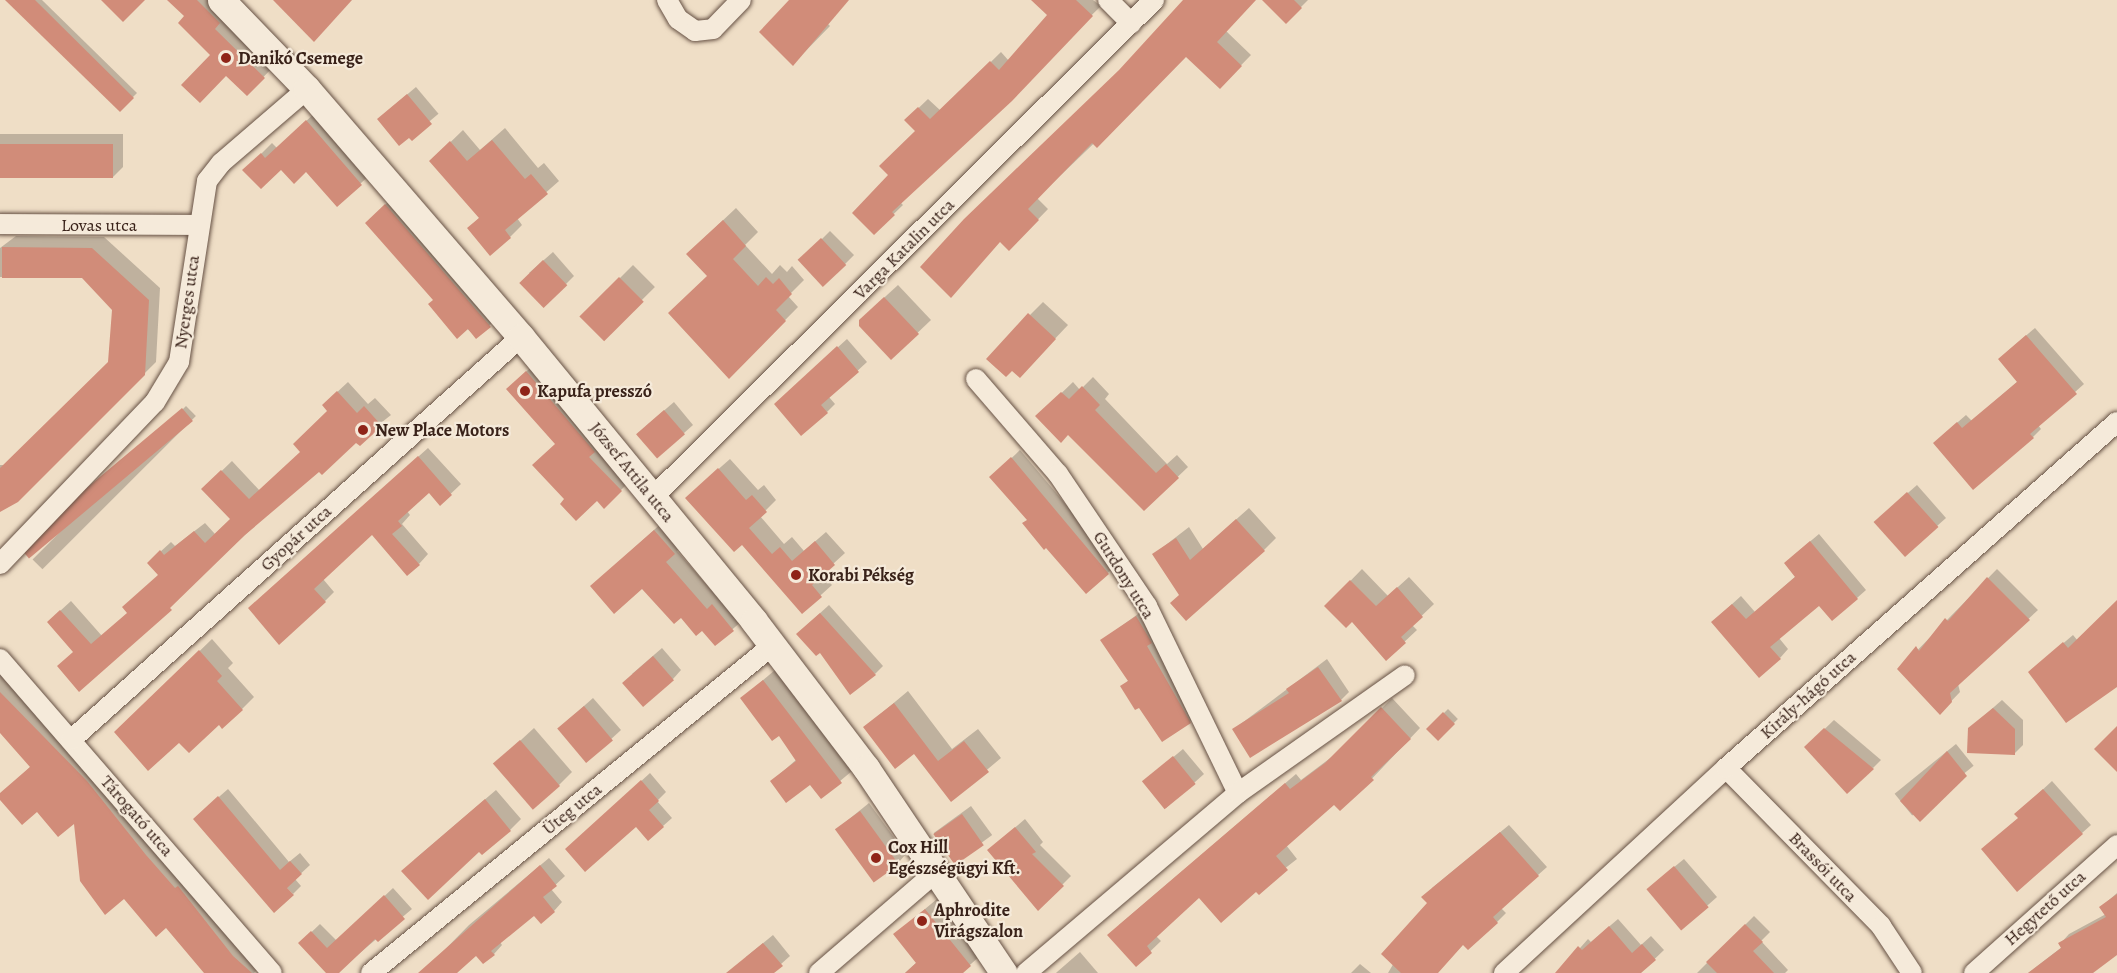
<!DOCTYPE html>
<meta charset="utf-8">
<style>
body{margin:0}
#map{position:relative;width:2117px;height:973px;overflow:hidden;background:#efdec6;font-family:Alegreya,serif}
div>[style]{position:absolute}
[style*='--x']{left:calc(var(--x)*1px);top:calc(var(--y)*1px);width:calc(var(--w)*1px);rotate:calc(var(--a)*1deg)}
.shadow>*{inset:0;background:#0003;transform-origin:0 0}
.building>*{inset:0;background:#d18c79;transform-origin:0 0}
.roads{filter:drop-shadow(0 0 2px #665144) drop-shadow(0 0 2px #665144)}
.street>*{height:20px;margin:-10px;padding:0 10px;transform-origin:10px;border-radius:10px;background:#f5eada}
.secondary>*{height:27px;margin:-13.5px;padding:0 13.5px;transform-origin:13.5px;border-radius:13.5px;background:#f5eada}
.dots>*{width:16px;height:16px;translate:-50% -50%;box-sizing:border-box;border:3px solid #f5eada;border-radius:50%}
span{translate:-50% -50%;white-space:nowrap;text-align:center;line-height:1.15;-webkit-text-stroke:4.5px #f5eada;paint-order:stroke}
.poi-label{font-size:18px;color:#392219;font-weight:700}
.left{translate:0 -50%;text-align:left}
.street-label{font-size:18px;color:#392219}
</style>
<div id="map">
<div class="shadow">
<div style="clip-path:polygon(7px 0,42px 0,137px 93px,120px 110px)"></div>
<div style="clip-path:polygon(169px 0,222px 0,276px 64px,247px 94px,226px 74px,186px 16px)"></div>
<div style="clip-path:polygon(792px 0,847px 0,826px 22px,830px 26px,793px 64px)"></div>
<div style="clip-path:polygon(1036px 0,1093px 0,1101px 6px,900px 202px,903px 205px,874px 233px,890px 175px,917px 131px,906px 120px,928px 99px,941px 111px,1001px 52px,1009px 61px,1049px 15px)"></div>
<div style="clip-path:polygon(1186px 0,1255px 0,1226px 31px,1251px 55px,1220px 87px,1186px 55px,1037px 198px,1048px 209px,1020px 238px,1001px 241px,1069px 124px)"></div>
<div style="clip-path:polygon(1264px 0,1308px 0,1286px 22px)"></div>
<div style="left:416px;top:87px;width:35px;height:38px;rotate:50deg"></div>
<div style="clip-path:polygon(317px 111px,372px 173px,337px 205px,307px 170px,245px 170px,272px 143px,277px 148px)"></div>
<div style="clip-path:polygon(505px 128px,538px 168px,544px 163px,559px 181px,517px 218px,522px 225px,510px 237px,469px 228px,480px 217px,431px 161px,463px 130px,480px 150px)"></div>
<div style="clip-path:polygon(0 134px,123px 134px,123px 167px,113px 177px,0 177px)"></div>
<div style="clip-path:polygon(394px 196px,499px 317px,476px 337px,435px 299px,367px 223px)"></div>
<div style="clip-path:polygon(736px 208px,758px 232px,745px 245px,772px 274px,780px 265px,787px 272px,792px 266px,804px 280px,788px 296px,798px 307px,729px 377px,701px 241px)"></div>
<div style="left:830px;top:231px;width:34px;height:42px;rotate:45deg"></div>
<div style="clip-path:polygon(16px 236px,104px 237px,160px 288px,156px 362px,17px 500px,0 508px,0 465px,5px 465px,110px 362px,113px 309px,83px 277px,0 277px,0 248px)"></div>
<div style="clip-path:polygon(553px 252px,574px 276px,566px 284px,529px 273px)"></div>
<div style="left:633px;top:265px;width:31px;height:73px;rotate:45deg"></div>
<div style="clip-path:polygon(898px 285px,931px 320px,891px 358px,874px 307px)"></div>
<div style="clip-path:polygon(1043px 302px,1068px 325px,1032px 363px,1030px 315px)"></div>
<div style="clip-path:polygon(2035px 328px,2084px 384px,2038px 425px,2041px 429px,2033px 437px,1943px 435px,1966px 415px,1972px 421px,2018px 381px,2008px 351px)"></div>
<div style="clip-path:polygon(847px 339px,867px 362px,829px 397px,835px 404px,827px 412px,784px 396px)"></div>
<div style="clip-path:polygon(537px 362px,631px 480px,604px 507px,597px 499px,566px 499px,557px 443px,518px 379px)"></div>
<div style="clip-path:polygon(1093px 377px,1109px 394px,1105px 399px,1167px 464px,1177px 455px,1188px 467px,1144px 509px,1048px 406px,1073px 382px,1080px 390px)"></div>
<div style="clip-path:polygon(348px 382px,368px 404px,375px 398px,391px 415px,280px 502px,79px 690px,75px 651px,59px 612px,71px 601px,102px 636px,129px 612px,159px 574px,159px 553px,171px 542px,175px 546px,205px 523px,215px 534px,231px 519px,203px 489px,232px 461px,260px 491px,302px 452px,329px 411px,334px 395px)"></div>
<div style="clip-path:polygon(674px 402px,693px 425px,684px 433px,646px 426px)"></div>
<div style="left:186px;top:406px;width:14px;height:217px;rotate:45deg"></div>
<div style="clip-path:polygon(428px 448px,461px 484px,440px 504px,429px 491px,407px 511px,410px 515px,402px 524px,428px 554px,419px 564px,372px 533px,323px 579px,334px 592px,325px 601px,259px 599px)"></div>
<div style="clip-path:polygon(1020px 450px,1116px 564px,1108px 573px,1029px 519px,1000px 469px)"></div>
<div style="clip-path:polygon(730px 459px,758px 490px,764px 485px,776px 500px,760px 516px,784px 544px,792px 537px,804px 551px,826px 532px,845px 553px,822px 574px,832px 585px,802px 612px,698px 487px)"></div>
<div style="clip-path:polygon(1917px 485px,1946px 518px,1937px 526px,1885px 513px)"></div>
<div style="clip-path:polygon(1249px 508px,1276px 538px,1264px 550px,1180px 594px,1154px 554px,1189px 527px,1203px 549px)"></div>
<div style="clip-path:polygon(665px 520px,685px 542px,677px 551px,719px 599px,744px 619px,716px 644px,703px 629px,642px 586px,603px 576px)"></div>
<div style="clip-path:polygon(1819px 534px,1866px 590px,1857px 598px,1819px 604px,1779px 638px,1788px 649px,1780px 658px,1721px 614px,1741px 596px,1755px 612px,1796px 576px,1794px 555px)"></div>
<div style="clip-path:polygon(1362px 569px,1388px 596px,1409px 577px,1434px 604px,1412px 625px,1417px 630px,1386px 659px,1352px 620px,1326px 606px)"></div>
<div style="clip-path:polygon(1997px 569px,2038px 610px,1958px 684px,1960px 692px,1940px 713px,1899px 669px)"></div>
<div style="clip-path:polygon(2117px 602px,2117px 687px,2039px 664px,2073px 635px,2078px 641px)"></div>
<div style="clip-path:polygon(829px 605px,883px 666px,875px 674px,807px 625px)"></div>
<div style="clip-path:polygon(1145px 609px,1198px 713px,1190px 722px,1139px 706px,1122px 686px,1129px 680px,1102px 640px)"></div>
<div style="clip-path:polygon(212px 639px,233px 663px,228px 668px,254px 697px,242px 709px,180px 741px,116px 732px)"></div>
<div style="clip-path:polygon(662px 648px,681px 670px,673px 679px,632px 674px)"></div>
<div style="clip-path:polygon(1327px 659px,1349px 692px,1341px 700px,1234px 729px)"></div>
<div style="clip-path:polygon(0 669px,264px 963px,254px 973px,206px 973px,75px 821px,0 797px,31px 766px,0 732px)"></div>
<div style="clip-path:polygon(775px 670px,852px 771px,821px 797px,810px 783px,772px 781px,797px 759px,779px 734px,742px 698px)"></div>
<div style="clip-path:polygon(908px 691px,952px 749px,978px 729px,1001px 758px,951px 800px,914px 752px,865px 727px)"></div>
<div style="clip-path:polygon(593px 698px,621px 730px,586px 762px,567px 721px)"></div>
<div style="clip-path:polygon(1392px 698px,1420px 728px,1365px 786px,1335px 802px,1286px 845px,1297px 859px,1257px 890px,1199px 896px,1156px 936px,1161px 941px,1136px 965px,1119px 925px,1296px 774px,1301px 780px,1337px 753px)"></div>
<div style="clip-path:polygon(2002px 700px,2023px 720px,2023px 745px,2015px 753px,1979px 720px)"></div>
<div style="left:1448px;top:709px;width:14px;height:29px;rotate:45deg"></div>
<div style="clip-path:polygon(1834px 720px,1881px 760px,1873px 768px,1806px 747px)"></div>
<div style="clip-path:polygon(534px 728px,572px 772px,559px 785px,495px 764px)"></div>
<div style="left:1956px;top:744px;width:28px;height:79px;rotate:51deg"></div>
<div style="clip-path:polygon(1183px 749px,1204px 774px,1166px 808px,1153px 774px)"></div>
<div style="clip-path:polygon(650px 773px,666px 792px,657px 801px,672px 818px,663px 826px,648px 839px,636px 825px,576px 841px)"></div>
<div style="clip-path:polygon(2052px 781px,2091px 825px,2082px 833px,2019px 817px,2025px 806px)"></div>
<div style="clip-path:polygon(228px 789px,289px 862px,300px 853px,310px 865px,295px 879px,301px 886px,293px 894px,204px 810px)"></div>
<div style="clip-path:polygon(496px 790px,521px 819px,510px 830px,483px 853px,480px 850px,414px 860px)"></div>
<div style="clip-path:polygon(869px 803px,906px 854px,898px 863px,837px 829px)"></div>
<div style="left:971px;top:806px;width:36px;height:46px;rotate:54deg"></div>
<div style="clip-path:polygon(1025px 819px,1043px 842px,1040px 845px,1071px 876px,1038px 909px,989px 850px)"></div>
<div style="clip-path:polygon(1509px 825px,1547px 867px,1501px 908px,1506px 913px,1497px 922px,1468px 948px,1464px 943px,1437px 973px,1388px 973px,1429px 903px,1432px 888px)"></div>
<div style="clip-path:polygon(549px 858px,565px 876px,551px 889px,562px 902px,554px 911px,541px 922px,535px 914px,500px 942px,502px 945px,494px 954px,476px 954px,454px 973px,422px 973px,469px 925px)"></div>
<div style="clip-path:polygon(1684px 859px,1717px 897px,1682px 928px,1657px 881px)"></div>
<div style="clip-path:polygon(393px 888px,412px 909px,336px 973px,328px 973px,300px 943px,320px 924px,337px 941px)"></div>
<div style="clip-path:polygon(2117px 893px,2117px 953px,2091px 973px,2028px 973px,2062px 947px,2060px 944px,2069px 934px,2106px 914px,2101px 907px)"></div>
<div style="clip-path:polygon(937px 899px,982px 954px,961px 973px,905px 973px,917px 962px,895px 934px)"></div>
<div style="clip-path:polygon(1754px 916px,1770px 932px,1761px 941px,1788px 970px,1785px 973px,1697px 973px)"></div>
<div style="clip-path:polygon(1618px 919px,1641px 945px,1651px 936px,1664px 950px,1640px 973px,1558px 973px,1588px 939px,1591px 942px)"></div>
<div style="clip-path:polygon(773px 935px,790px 956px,771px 973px,743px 973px,746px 957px)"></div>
<div style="clip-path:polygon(1080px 952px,1098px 973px,1056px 973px,1057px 972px)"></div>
<div style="clip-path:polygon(1360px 964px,1371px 973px,1351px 973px)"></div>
</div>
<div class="building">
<div style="clip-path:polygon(5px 0,35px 0,134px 98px,120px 112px)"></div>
<div style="clip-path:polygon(101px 0,145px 0,123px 22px)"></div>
<div style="clip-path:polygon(167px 0,197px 0,220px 23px,215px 29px,265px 78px,247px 96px,226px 76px,200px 103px,181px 85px,210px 55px,178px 23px,184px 16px)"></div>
<div style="clip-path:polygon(273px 0,352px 0,314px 42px)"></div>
<div style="clip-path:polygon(789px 0,849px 0,793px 66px,759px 32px)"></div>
<div style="clip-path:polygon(1031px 0,1076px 0,1093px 16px,1012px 101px,892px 212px,895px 215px,874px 235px,852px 213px,888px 175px,879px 166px,915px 131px,904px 120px,918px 107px,930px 119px,990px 61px,999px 70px,1047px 15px)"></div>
<div style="clip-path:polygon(1183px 0,1256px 0,1217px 42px,1242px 66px,1220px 89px,1186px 57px,1097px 148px,1092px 143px,1028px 209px,1039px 220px,1009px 251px,1000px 242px,951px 298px,920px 267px,964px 219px,1119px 70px)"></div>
<div style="clip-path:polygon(1262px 0,1294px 0,1302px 8px,1286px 24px)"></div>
<div style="clip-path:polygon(407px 94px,432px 124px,412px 141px,409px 138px,399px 146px,377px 119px)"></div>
<div style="clip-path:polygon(306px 120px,362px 185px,337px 207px,306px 172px,294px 184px,281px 170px,261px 189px,242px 170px,261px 153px,265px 158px)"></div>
<div style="clip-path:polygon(492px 140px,525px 179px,531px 174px,548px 194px,505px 230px,511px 238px,490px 256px,467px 228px,479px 218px,429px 161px,450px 141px,467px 161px)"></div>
<div style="left:0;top:144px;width:113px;height:34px"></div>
<div style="clip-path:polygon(385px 204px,491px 327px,476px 339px,468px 329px,457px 339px,428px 304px,433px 300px,365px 223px)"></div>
<div style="clip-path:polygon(723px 220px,746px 246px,733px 259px,758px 286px,766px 277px,773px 284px,779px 278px,792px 294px,776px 310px,786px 321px,729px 379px,668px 313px,707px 276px,686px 254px)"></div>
<div style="left:821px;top:238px;width:37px;height:32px;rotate:47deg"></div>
<div style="clip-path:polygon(2px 247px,92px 248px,149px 300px,145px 375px,18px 502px,0 512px,0 468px,108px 362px,112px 310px,82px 278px,2px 278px)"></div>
<div style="left:543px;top:260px;width:35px;height:33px;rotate:46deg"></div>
<div style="left:619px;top:277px;width:35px;height:56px;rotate:45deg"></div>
<div style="clip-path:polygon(884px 297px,919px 334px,891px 360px,859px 326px,859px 320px)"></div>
<div style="clip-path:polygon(1028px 313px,1056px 339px,1020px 378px,1012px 371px,1006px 377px,986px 359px)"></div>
<div style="clip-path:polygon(2026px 335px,2077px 394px,2030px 434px,2034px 438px,1973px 490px,1933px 443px,1957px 422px,1962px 428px,2017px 382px,1998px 359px)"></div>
<div style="clip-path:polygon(837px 346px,859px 372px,821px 405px,828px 413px,801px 436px,774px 404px)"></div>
<div style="clip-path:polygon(526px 371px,595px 452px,589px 457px,622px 491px,604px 509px,597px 501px,576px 521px,560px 504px,564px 499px,532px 465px,555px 444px,506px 389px)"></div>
<div style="clip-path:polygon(1082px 386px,1100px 405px,1095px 410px,1156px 473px,1166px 464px,1179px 478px,1144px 511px,1068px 435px,1061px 443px,1035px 416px,1061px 392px,1069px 399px)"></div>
<div style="clip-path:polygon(337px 391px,357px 413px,364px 406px,382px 426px,360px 446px,356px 443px,322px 475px,319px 472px,245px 535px,170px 608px,172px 610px,79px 692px,57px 666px,73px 652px,47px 622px,60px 610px,91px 644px,127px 613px,122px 607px,158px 575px,147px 563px,160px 550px,164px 555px,194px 531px,205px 543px,230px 519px,201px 489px,221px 470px,249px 499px,300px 452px,293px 444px,327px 411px,322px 405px)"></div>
<div style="left:182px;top:408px;width:17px;height:214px;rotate:50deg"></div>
<div style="left:664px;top:410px;width:32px;height:37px;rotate:49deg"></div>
<div style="clip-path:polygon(418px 456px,452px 495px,440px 506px,429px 493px,398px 521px,402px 526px,392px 534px,420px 565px,407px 576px,372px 535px,314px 589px,326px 602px,279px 645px,248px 608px)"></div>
<div style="clip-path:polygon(1011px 457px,1109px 574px,1086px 594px,1046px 548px,1044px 550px,1022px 523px,1027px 520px,989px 477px)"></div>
<div style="clip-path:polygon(718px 468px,746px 500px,752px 495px,767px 512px,749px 528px,772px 554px,780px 547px,792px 561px,815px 541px,835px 565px,812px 585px,822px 597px,802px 614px,742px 545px,734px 552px,685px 498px)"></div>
<div style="left:1907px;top:492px;width:47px;height:45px;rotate:48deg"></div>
<div style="clip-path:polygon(1236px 519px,1265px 551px,1186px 621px,1170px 603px,1179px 595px,1152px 554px,1176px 538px,1190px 560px)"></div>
<div style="clip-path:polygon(654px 530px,675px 554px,666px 562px,707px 609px,712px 604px,734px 631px,715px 646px,702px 631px,696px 636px,681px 618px,674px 624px,642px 589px,614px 614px,590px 586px)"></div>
<div style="clip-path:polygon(1810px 541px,1858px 599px,1832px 621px,1819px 606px,1770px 647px,1781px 659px,1759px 678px,1711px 622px,1732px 604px,1746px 619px,1795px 577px,1784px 563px)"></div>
<div style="clip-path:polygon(1987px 577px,2030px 620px,1950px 693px,1952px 702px,1940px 715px,1897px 669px,1916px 646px,1919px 651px,1945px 618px,1948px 621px)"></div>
<div style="clip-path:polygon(1350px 580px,1376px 606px,1397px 587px,1423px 617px,1401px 637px,1406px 643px,1386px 661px,1352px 622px,1346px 628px,1324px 606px)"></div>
<div style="clip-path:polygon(2117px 600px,2117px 687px,2066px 723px,2028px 672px,2063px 642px,2068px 648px)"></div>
<div style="clip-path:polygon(820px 613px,876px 675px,850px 695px,820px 653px,816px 656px,796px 634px)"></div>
<div style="clip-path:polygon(1136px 616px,1152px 643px,1147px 646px,1191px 723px,1162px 742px,1139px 708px,1135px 710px,1120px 686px,1128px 681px,1100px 640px)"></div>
<div style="clip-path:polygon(199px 650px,222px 676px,217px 681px,243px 710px,222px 729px,219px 725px,189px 753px,179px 743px,148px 771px,114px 732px)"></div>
<div style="left:653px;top:656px;width:32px;height:41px;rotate:49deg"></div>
<div style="clip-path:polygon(1318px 667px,1342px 701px,1250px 758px,1232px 729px,1289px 693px,1286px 689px)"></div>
<div style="clip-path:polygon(763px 680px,842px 783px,821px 799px,810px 785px,786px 803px,770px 781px,796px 761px,779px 736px,772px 741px,740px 698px)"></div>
<div style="clip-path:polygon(0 692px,87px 781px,146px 855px,175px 888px,178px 886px,233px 956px,252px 973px,204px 973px,166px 928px,156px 937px,124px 899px,105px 915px,80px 881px,74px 824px,58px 837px,37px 812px,22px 825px,0 800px,0 793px,30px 767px,0 733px)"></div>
<div style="clip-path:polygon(894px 703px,938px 761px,964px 741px,989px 772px,951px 802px,914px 754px,895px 769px,863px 727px)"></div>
<div style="left:584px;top:706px;width:45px;height:35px;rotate:50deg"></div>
<div style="clip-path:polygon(1381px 707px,1411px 739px,1371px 777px,1374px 780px,1340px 811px,1334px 805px,1276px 856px,1288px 870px,1259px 895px,1256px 892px,1221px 923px,1199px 898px,1147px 946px,1152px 953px,1136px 967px,1107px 935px,1285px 783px,1290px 789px,1325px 763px)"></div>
<div style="clip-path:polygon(1993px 708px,2015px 729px,2015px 755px,1967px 753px,1968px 728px)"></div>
<div style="left:1443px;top:712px;width:17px;height:24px;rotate:45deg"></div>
<div style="clip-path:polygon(2117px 726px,2117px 772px,2094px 749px)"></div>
<div style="clip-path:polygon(1824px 728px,1874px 769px,1847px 794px,1804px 747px)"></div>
<div style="left:520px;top:740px;width:61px;height:36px;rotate:49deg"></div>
<div style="clip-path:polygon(1947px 751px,1967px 776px,1920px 822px,1900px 801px)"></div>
<div style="left:1173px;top:756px;width:36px;height:40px;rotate:51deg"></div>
<div style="clip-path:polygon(641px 780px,659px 801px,649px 810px,664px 827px,648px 841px,636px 827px,585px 872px,565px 849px)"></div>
<div style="clip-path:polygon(2043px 789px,2083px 834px,2017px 892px,1981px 849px,2018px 818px,2014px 814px)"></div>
<div style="clip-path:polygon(218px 796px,280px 870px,290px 861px,302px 874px,287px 888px,294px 895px,274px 913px,193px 819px)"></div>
<div style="clip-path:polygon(485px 799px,511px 831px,482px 855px,479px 852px,428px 900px,401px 871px)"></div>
<div style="left:860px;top:811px;width:66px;height:31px;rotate:54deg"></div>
<div style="left:962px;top:814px;width:38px;height:35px;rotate:55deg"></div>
<div style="clip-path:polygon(1015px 827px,1036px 852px,1032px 854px,1064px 886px,1038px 911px,987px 850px)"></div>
<div style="clip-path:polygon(1500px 832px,1539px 876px,1493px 917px,1498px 923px,1468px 950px,1463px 945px,1438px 973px,1401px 973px,1381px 954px,1427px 903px,1421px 897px)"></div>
<div style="clip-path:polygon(540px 865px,557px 886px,543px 897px,555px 912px,541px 924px,534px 916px,491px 951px,495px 955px,483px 964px,476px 956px,457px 973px,418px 973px)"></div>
<div style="left:1674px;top:866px;width:54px;height:36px;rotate:50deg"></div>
<div style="clip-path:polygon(2117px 894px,2117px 955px,2093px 973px,2028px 973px,2061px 948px,2058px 943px,2106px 917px,2099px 907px)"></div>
<div style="clip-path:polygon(384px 895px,405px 919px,378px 942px,375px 939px,339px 973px,326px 973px,298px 943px,311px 931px,327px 948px)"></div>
<div style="clip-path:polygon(925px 909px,971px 966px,963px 973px,905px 973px,916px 963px,893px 934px)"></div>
<div style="clip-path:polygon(1745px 924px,1763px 942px,1753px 951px,1774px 973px,1717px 973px,1706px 962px)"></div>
<div style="clip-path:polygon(1609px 926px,1632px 953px,1642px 944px,1656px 960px,1641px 973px,1555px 973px,1578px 946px,1582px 950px)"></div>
<div style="clip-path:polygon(763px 943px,783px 966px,774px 973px,726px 973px)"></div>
</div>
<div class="roads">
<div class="street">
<div style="--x:667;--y:0;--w:22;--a:60"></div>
<div style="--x:678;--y:19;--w:21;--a:35"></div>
<div style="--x:695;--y:31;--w:18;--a:-6"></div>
<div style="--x:713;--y:29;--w:40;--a:-46"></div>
<div style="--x:1108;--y:0;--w:33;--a:45"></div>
<div style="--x:0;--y:224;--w:198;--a:0.3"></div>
<div style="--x:976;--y:379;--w:125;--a:49.2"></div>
<div style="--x:1058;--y:474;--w:159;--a:56"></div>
<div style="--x:1147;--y:606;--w:208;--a:64.1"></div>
<div style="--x:653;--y:497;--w:706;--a:-44.77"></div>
<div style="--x:0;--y:564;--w:224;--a:-46.3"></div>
<div style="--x:155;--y:402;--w:47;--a:-59"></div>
<div style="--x:179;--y:362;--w:183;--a:-81.2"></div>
<div style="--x:207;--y:181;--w:23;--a:-52"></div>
<div style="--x:221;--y:163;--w:113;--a:-40.7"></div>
<div style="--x:0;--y:659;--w:415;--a:49.1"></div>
<div style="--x:71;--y:740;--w:604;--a:-41.85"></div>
<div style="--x:1726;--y:768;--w:221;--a:45.5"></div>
<div style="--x:1881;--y:926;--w:56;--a:56.6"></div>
<div style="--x:371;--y:973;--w:519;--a:-39.21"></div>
<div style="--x:819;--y:973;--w:155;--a:-40.8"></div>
<div style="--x:1026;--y:973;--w:278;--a:-40.3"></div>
<div style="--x:1238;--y:793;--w:204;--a:-35.2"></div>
<div style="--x:1504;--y:973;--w:302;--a:-42.7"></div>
<div style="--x:1726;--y:768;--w:522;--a:-41.51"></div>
<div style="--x:1974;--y:973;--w:192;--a:-41.8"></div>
</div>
<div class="secondary">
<div style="--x:221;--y:0;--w:124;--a:46"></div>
<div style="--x:307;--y:89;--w:328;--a:49.2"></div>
<div style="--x:521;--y:337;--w:367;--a:50.6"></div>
<div style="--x:754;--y:621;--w:185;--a:52.7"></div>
<div style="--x:866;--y:768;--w:247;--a:56.1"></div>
</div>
</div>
<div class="dots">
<div style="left:226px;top:58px;background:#8f2418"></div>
<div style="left:525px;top:391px;background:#8f2418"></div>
<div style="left:363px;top:430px;background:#8f2418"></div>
<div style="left:796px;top:575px;background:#8f2418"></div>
<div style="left:876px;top:858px;background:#8f2418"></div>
<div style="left:922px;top:921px;background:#8f2418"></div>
</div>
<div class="poi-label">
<span class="left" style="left:238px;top:58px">Danikó Csemege</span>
<span class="left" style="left:537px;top:391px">Kapufa presszó</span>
<span class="left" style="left:375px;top:430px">New Place Motors</span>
<span class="left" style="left:808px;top:575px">Korabi Pékség</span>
<span class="left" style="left:888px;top:858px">Cox Hill<br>Egészségügyi Kft.</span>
<span class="left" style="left:934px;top:921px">Aphrodite<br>Virágszalon</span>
</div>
<div class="street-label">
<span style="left:99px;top:225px">Lovas utca</span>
<span style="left:904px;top:249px;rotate:-45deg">Varga Katalin utca</span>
<span style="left:187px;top:302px;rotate:-82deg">Nyerges utca</span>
<span style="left:632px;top:472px;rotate:51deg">József Attila utca</span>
<span style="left:296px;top:538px;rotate:-42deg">Gyopár utca</span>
<span style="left:1124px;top:575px;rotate:58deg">Gurdony utca</span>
<span style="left:1808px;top:695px;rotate:-42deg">Király-hágó utca</span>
<span style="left:572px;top:809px;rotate:-39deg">Üteg utca</span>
<span style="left:137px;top:816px;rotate:49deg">Tárogató utca</span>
<span style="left:1823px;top:867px;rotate:46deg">Brassói utca</span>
<span style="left:2045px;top:908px;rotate:-42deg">Hegytető utca</span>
</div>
</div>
